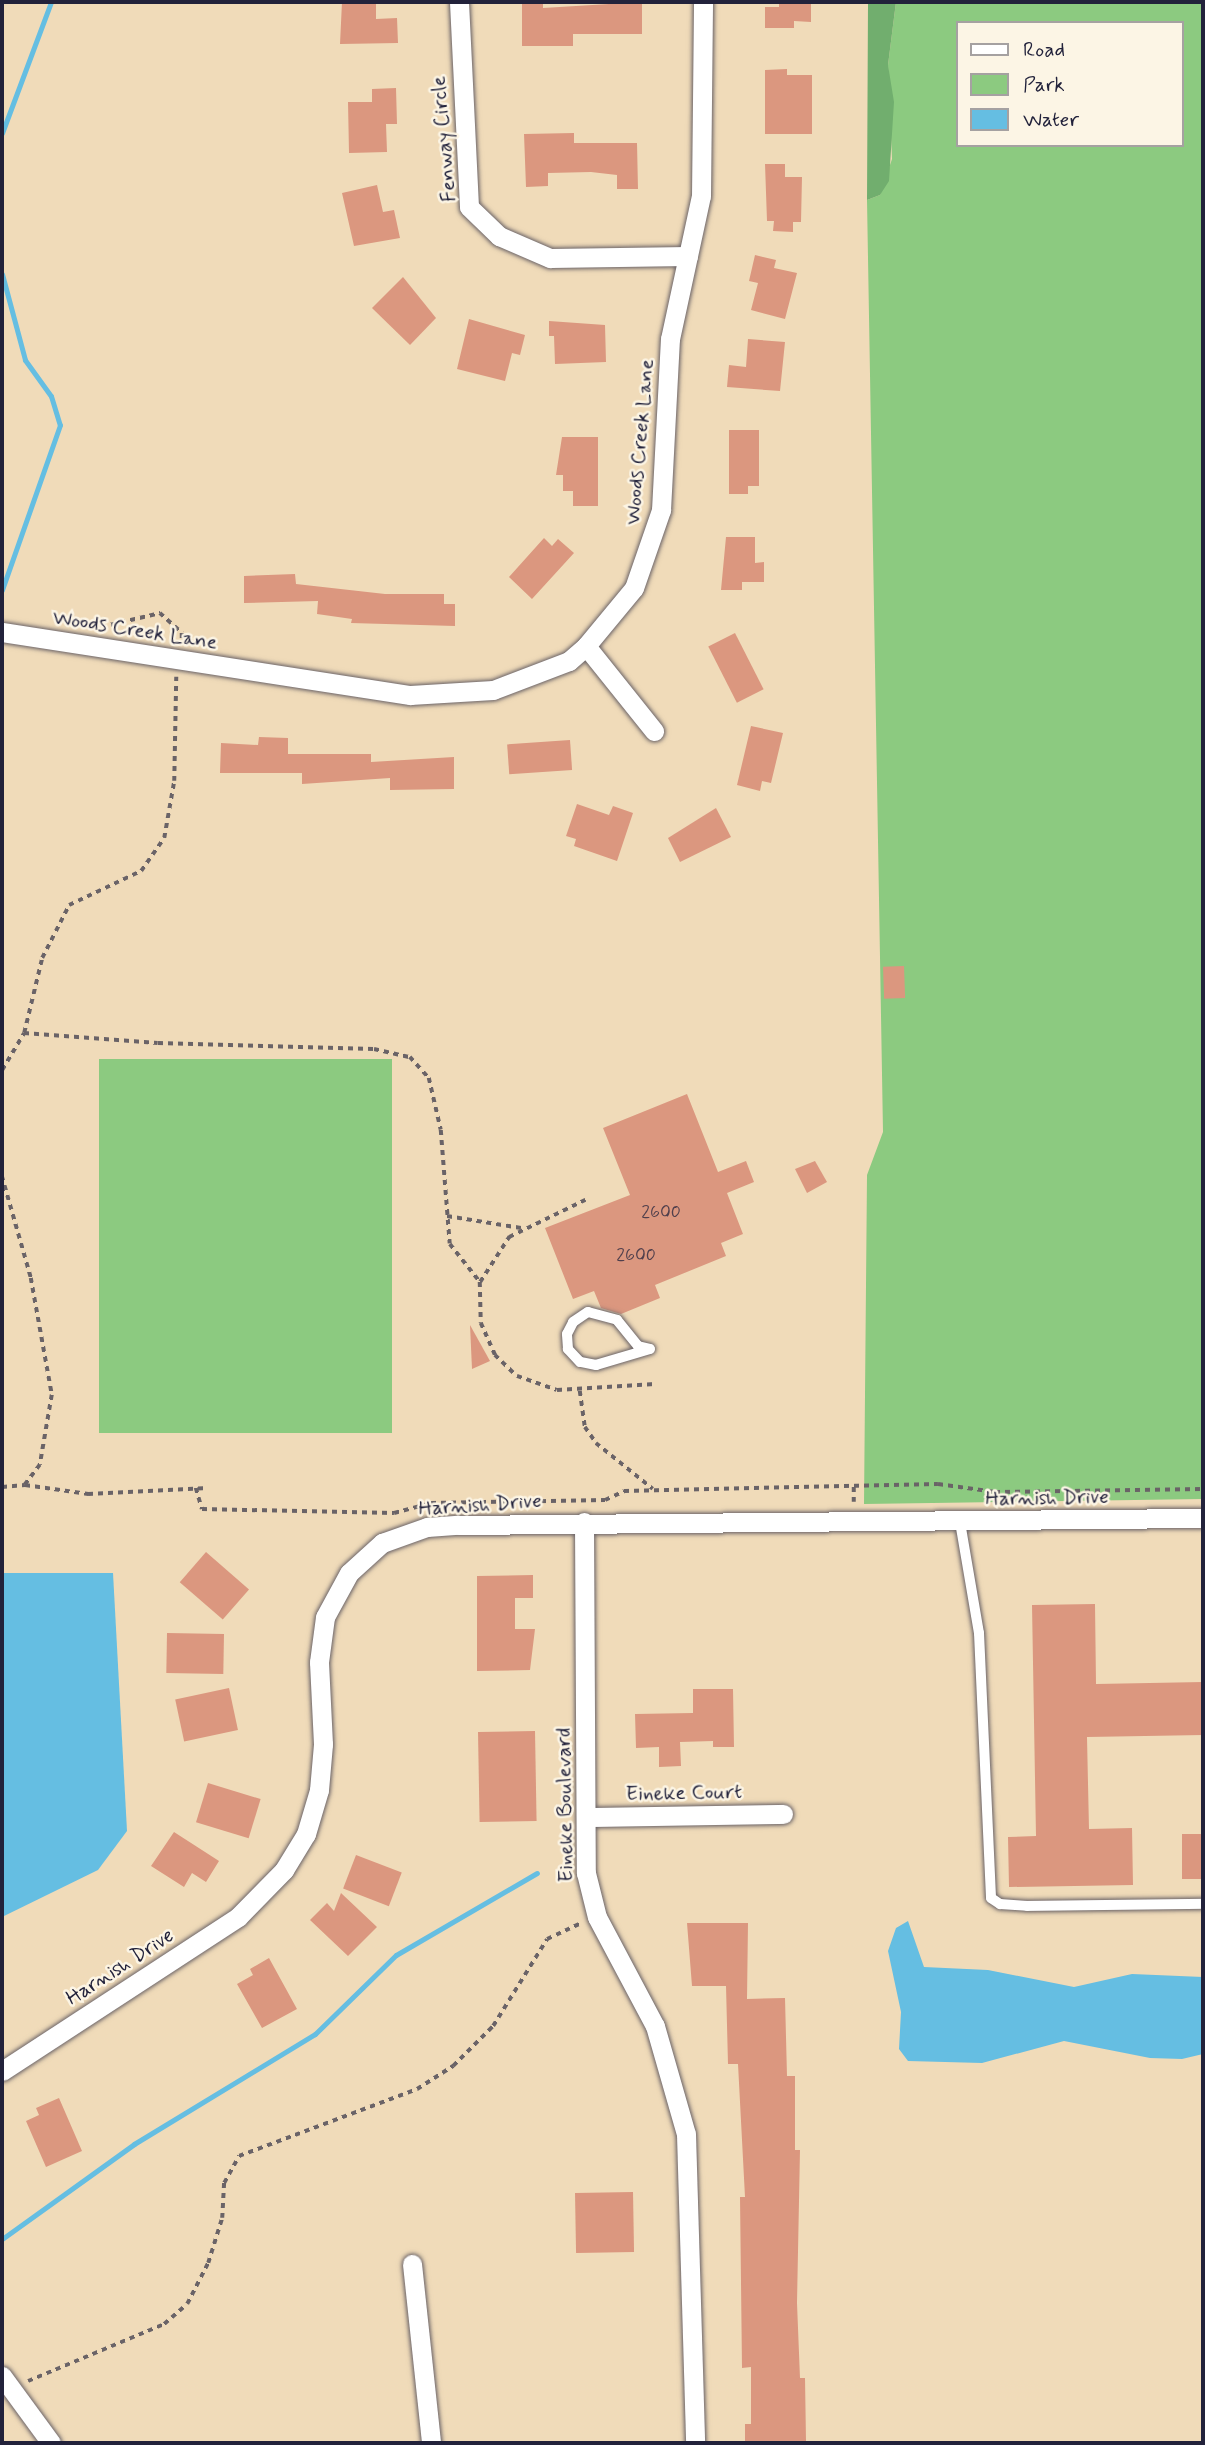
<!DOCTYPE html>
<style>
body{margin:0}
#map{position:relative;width:1205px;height:2445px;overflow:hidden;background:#f0dbb9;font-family:Mynerve,sans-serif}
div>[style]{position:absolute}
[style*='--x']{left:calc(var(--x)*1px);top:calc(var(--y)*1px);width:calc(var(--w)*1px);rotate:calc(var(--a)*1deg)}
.green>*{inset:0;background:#8cca80;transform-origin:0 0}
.forest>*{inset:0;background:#71ae6e}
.water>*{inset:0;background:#65bee2}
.stream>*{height:5px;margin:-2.5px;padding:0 2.5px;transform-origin:2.5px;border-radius:2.5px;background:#65bee2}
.building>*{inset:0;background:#db977f;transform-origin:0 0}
.path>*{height:3.5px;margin-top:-1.75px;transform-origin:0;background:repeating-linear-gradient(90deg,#6a6367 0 5px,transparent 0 10px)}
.roads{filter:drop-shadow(0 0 2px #6a6367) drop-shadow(0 0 2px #6a6367)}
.lane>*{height:10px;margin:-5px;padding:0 5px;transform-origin:5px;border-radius:5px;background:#fff}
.street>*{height:19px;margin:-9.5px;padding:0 9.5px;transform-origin:9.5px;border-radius:9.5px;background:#fff}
span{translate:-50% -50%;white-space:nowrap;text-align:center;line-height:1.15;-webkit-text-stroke:5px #fcf5e5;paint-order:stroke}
.number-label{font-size:18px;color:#503f4c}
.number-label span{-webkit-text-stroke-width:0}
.street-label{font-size:21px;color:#22223b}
.frame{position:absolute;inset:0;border:4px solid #22223b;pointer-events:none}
.legend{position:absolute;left:956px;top:21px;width:228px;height:126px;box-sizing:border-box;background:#fcf5e5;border:2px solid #a5a1a1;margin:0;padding:9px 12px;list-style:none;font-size:21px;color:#22223b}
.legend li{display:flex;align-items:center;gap:14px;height:35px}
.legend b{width:35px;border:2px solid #a5a1a1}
</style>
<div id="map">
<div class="green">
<div style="clip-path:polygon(evenodd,896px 2px,1203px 2px,1203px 1499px,864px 1504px,867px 1175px,883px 1132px,867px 200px,880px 195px,892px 159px,888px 65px,896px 2px,958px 23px,1182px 23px,1182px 145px,958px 145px,958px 23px)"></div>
<div style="left:392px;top:1059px;width:374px;height:293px;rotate:90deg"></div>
</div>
<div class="forest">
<div style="clip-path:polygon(868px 2px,896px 2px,888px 65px,894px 102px,889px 181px,880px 195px,867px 200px)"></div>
</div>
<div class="water">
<div style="clip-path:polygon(2px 1573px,113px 1573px,127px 1831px,98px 1870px,2px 1917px)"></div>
<div style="clip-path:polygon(908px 1921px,924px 1967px,988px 1970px,1074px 1987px,1132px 1974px,1203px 1977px,1203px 2054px,1182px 2059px,1150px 2058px,1064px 2041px,982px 2063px,908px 2061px,899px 2049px,901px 2012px,888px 1951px,896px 1928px)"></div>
</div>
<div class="stream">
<div style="--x:2;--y:133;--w:140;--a:-69.5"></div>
<div style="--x:2;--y:274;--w:89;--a:75"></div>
<div style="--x:25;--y:360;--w:44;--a:54.2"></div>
<div style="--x:51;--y:396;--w:30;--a:73"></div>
<div style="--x:60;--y:425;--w:175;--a:109.4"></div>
<div style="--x:2;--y:2239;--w:163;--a:-35.7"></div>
<div style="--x:134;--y:2144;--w:212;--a:-31.3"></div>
<div style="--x:315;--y:2034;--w:113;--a:-44.3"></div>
<div style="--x:396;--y:1955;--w:163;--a:-30.2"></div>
</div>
<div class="building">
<div style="clip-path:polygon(342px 2px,376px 2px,376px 19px,397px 18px,398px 43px,340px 44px)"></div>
<div style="clip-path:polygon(522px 2px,543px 2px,543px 8px,642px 2px,642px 34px,573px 34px,573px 46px,522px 46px)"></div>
<div style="clip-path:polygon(779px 2px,811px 2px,811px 22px,794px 21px,794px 28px,765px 28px,765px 7px,779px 7px)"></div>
<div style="clip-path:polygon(787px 69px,787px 75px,812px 75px,812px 134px,765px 134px,765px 70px)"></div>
<div style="clip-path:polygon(396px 88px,397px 124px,386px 124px,387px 152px,349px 153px,348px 102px,372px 102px,372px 89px)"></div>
<div style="clip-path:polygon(574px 133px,574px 143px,637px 143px,638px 189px,617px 189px,617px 175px,591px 172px,548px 173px,548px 186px,526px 187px,524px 134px)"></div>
<div style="clip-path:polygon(765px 164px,785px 164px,785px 177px,802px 177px,801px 222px,793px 222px,793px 232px,773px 231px,774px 221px,767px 221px)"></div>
<div style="clip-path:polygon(377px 185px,383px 212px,394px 210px,400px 238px,354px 246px,342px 193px)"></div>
<div style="clip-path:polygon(755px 255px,776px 260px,774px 268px,797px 273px,785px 319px,751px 310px,758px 283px,749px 281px)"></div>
<div style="clip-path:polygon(403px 277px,436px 318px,410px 345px,372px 308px)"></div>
<div style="clip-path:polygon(469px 319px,525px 335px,520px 355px,512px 353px,505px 381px,457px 369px)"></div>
<div style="clip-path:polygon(549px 321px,605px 325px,606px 362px,555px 364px,554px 336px,549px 336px)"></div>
<div style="clip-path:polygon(748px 339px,785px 342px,780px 391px,727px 387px,729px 365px,746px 367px)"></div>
<div style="clip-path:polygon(729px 430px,759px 430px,759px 486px,748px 486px,748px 494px,729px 494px)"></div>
<div style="clip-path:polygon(562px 437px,598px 437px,598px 506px,573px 506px,573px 491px,563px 491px,563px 475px,556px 475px)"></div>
<div style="clip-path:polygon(726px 537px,755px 537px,755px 563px,764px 562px,764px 582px,742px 582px,742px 590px,721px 590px)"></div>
<div style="clip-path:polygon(544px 538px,552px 546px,558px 539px,574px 553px,532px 599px,509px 577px)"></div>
<div style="clip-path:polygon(295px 574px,296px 584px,385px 594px,444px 594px,444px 604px,455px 604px,455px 626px,351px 623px,352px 619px,317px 614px,318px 601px,244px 603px,244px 576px)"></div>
<div style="left:735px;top:633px;width:63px;height:30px;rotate:63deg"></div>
<div style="clip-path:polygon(751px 726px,783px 733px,771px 783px,762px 781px,760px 791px,737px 785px)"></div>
<div style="clip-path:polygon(259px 737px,288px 738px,288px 754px,371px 754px,371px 762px,454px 757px,454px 789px,390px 790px,390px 778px,302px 784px,302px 773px,220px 773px,221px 743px,258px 745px)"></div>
<div style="left:570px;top:740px;width:30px;height:63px;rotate:86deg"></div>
<div style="clip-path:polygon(577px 804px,609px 815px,613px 806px,633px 813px,617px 861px,574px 846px,576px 839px,566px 836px)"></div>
<div style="clip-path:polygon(716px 808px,731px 837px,680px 862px,668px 838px)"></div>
<div style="left:904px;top:966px;width:32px;height:21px;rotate:88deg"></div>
<div style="clip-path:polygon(687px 1094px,718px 1172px,746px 1161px,754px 1182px,727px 1193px,743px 1234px,721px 1243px,726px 1256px,655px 1285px,660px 1298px,621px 1314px,601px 1308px,594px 1291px,573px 1299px,545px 1228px,630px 1195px,603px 1128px)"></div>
<div style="clip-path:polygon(815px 1161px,827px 1182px,807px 1193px,795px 1169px)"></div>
<div style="clip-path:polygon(470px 1325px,490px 1361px,472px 1369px)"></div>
<div style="left:206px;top:1552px;width:57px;height:40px;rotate:41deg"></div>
<div style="clip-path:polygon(533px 1575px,533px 1598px,515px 1598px,515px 1629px,535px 1629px,530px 1670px,477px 1671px,477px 1576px)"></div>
<div style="clip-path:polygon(1095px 1604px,1096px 1684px,1203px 1682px,1203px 1735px,1087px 1737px,1089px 1829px,1132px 1828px,1133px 1885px,1009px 1887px,1008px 1837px,1036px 1836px,1032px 1605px)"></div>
<div style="left:167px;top:1633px;width:57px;height:40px;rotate:1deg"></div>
<div style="left:229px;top:1688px;width:43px;height:55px;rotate:78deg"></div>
<div style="clip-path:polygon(693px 1689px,733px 1689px,734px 1747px,713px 1747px,713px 1741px,680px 1742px,681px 1766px,659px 1767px,659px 1747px,636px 1748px,635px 1714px,693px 1713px)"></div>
<div style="left:535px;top:1731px;width:90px;height:57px;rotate:89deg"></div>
<div style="left:208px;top:1783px;width:55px;height:41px;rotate:17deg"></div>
<div style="clip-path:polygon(174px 1832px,219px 1861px,206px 1882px,192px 1873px,184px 1887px,151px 1866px)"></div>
<div style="left:1182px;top:1834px;width:21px;height:45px"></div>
<div style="left:356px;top:1855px;width:49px;height:36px;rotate:21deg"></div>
<div style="clip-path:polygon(341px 1893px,377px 1927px,348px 1956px,310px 1920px,327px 1903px,334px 1911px)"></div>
<div style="clip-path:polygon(687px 1923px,748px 1923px,747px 1999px,785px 1998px,787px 2076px,795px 2076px,795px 2150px,800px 2150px,797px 2303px,800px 2378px,805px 2378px,806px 2441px,745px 2441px,745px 2424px,751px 2424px,751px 2367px,742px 2368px,740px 2197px,745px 2197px,738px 2064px,728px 2064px,726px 1986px,692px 1986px)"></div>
<div style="clip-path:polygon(269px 1958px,297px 2009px,262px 2028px,237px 1984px,253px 1975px,250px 1969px)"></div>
<div style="clip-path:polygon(59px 2098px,82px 2151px,46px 2167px,26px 2121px,39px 2115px,36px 2108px)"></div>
<div style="left:633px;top:2192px;width:60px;height:58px;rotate:89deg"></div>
</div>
<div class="path">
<div style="--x:101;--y:627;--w:61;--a:-13.3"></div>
<div style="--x:160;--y:613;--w:30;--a:42"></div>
<div style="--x:182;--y:633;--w:9;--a:90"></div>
<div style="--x:24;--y:1033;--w:134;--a:4.3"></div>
<div style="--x:158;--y:1043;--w:216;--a:1.6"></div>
<div style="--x:374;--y:1049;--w:37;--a:13"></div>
<div style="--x:410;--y:1057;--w:28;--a:48"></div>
<div style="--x:429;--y:1078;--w:53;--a:77"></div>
<div style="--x:441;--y:1130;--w:114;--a:85.5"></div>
<div style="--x:450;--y:1244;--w:48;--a:51.7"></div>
<div style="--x:480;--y:1282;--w:41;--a:88.6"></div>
<div style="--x:481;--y:1323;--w:35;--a:66"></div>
<div style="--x:495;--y:1355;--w:30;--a:44"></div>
<div style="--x:517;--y:1376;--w:42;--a:19.3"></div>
<div style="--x:557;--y:1390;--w:98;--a:-3.5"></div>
<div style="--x:2;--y:1070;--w:43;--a:-59.3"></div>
<div style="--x:24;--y:1033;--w:77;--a:-76.5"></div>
<div style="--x:42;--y:958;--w:59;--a:-63"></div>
<div style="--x:69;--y:905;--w:80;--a:-25.3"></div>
<div style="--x:141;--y:871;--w:40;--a:-55.1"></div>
<div style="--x:164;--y:838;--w:58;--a:-80"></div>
<div style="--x:174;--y:781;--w:104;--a:-88.9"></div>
<div style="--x:2;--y:1176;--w:106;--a:74.1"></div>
<div style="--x:31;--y:1278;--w:119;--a:79.8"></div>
<div style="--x:52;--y:1395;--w:71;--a:99.7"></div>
<div style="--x:40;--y:1465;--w:25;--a:127"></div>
<div style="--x:447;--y:1216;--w:75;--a:9.2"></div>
<div style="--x:480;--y:1282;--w:54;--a:-57.2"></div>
<div style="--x:509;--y:1237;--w:85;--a:-26"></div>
<div style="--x:580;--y:1391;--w:36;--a:82"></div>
<div style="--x:585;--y:1427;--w:19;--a:55"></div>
<div style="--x:596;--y:1443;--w:73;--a:38.9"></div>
<div style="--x:2;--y:1487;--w:23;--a:-5"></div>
<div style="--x:25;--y:1485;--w:64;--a:8.1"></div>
<div style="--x:88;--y:1494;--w:120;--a:-2.9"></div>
<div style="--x:854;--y:1487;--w:15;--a:90"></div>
<div style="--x:196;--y:1488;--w:22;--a:74"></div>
<div style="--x:202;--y:1509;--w:192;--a:1.2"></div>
<div style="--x:394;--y:1513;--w:38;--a:-15"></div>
<div style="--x:431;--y:1503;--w:174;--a:-1"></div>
<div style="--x:605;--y:1500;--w:21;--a:-25"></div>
<div style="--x:624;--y:1491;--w:314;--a:-1.3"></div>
<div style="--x:938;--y:1484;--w:58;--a:8"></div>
<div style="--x:995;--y:1492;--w:208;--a:-0.8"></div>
<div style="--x:28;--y:2381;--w:147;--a:-22.7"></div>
<div style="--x:164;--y:2324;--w:30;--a:-41"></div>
<div style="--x:187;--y:2304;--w:46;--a:-62.9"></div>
<div style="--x:208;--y:2263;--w:47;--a:-72.7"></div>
<div style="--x:222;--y:2218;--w:35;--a:-87"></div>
<div style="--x:224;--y:2183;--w:31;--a:-61"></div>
<div style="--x:239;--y:2156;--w:190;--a:-20.6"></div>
<div style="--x:417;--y:2089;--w:43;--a:-32.6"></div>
<div style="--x:453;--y:2066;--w:57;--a:-45"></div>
<div style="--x:493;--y:2026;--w:102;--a:-58.2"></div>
<div style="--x:547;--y:1939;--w:38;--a:-25"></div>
</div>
<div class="roads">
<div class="lane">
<div style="--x:588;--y:1312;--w:30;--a:15"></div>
<div style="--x:617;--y:1320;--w:33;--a:51"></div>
<div style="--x:638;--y:1346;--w:12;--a:14"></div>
<div style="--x:650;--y:1349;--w:56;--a:163.5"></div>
<div style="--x:596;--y:1365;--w:16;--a:-169"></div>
<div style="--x:580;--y:1362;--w:18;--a:-133"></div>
<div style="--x:568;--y:1349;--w:15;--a:-94"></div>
<div style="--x:567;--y:1334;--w:13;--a:-63"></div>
<div style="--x:573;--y:1322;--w:18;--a:-34"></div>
<div style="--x:960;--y:1522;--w:113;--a:80.3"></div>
<div style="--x:979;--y:1633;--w:265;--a:87.4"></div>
<div style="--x:991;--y:1898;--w:11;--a:34"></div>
<div style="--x:1000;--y:1904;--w:27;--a:4"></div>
<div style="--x:1027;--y:1906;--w:176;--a:-0.7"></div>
</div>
<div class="street">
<div style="--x:459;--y:2;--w:205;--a:87.2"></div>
<div style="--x:469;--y:207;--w:42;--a:44"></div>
<div style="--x:499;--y:236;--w:56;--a:23.3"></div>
<div style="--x:550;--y:258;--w:138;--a:-0.8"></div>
<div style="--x:2;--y:632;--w:413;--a:8.8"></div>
<div style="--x:410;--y:695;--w:83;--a:-3.4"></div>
<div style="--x:493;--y:690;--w:81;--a:-20.9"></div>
<div style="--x:569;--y:661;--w:23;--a:-41"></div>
<div style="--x:586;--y:646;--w:75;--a:-50.4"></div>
<div style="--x:634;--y:588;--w:83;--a:-70.9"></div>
<div style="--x:661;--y:510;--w:171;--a:-87"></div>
<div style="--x:670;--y:339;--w:146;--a:-77.8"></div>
<div style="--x:701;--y:196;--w:194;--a:-89.4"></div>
<div style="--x:586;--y:646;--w:109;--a:51.3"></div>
<div style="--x:584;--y:1522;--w:351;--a:89.7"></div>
<div style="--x:586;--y:1873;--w:45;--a:76"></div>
<div style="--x:597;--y:1917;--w:123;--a:62"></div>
<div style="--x:655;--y:2026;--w:112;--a:74"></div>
<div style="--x:686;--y:2134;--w:309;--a:88.3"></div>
<div style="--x:586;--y:1817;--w:197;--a:-0.9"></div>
<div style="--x:2;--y:2071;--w:282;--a:-33.1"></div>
<div style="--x:238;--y:1917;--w:66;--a:-45.6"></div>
<div style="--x:284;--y:1870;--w:42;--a:-58.6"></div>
<div style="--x:306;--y:1834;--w:46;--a:-73.5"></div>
<div style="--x:319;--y:1790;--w:46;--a:-85"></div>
<div style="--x:323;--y:1744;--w:82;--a:-92.8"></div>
<div style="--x:319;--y:1662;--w:45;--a:-82.4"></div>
<div style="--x:325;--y:1617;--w:50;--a:-61.4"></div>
<div style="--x:349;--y:1573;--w:45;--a:-42.3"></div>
<div style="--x:382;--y:1543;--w:48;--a:-19.6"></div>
<div style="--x:427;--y:1527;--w:31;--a:-4"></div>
<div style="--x:458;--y:1525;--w:745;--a:-0.54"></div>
<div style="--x:412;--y:2264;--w:180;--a:83.9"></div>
<div style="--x:2;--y:2376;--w:83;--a:53.8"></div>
</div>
</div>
<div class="number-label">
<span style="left:661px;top:1212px">2600</span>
<span style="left:636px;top:1255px">2600</span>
</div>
<div class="street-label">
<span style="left:444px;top:139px;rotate:-95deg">Fenway Circle</span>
<span style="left:640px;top:442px;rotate:-85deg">Woods Creek Lane</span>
<span style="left:135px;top:630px;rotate:9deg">Woods Creek Lane</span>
<span style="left:1047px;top:1498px;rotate:-1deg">Harnish Drive</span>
<span style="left:480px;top:1505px;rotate:-4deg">Harnish Drive</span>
<span style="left:684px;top:1793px;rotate:-1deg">Eineke Court</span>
<span style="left:565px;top:1805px;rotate:-91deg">Eineke Boulevard</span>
<span style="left:120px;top:1967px;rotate:-33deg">Harnish Drive</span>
</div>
<div class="frame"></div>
<ul class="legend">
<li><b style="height:9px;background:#fff"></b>Road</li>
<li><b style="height:19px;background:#8cca80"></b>Park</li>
<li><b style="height:19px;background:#65bee2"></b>Water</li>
</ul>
</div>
